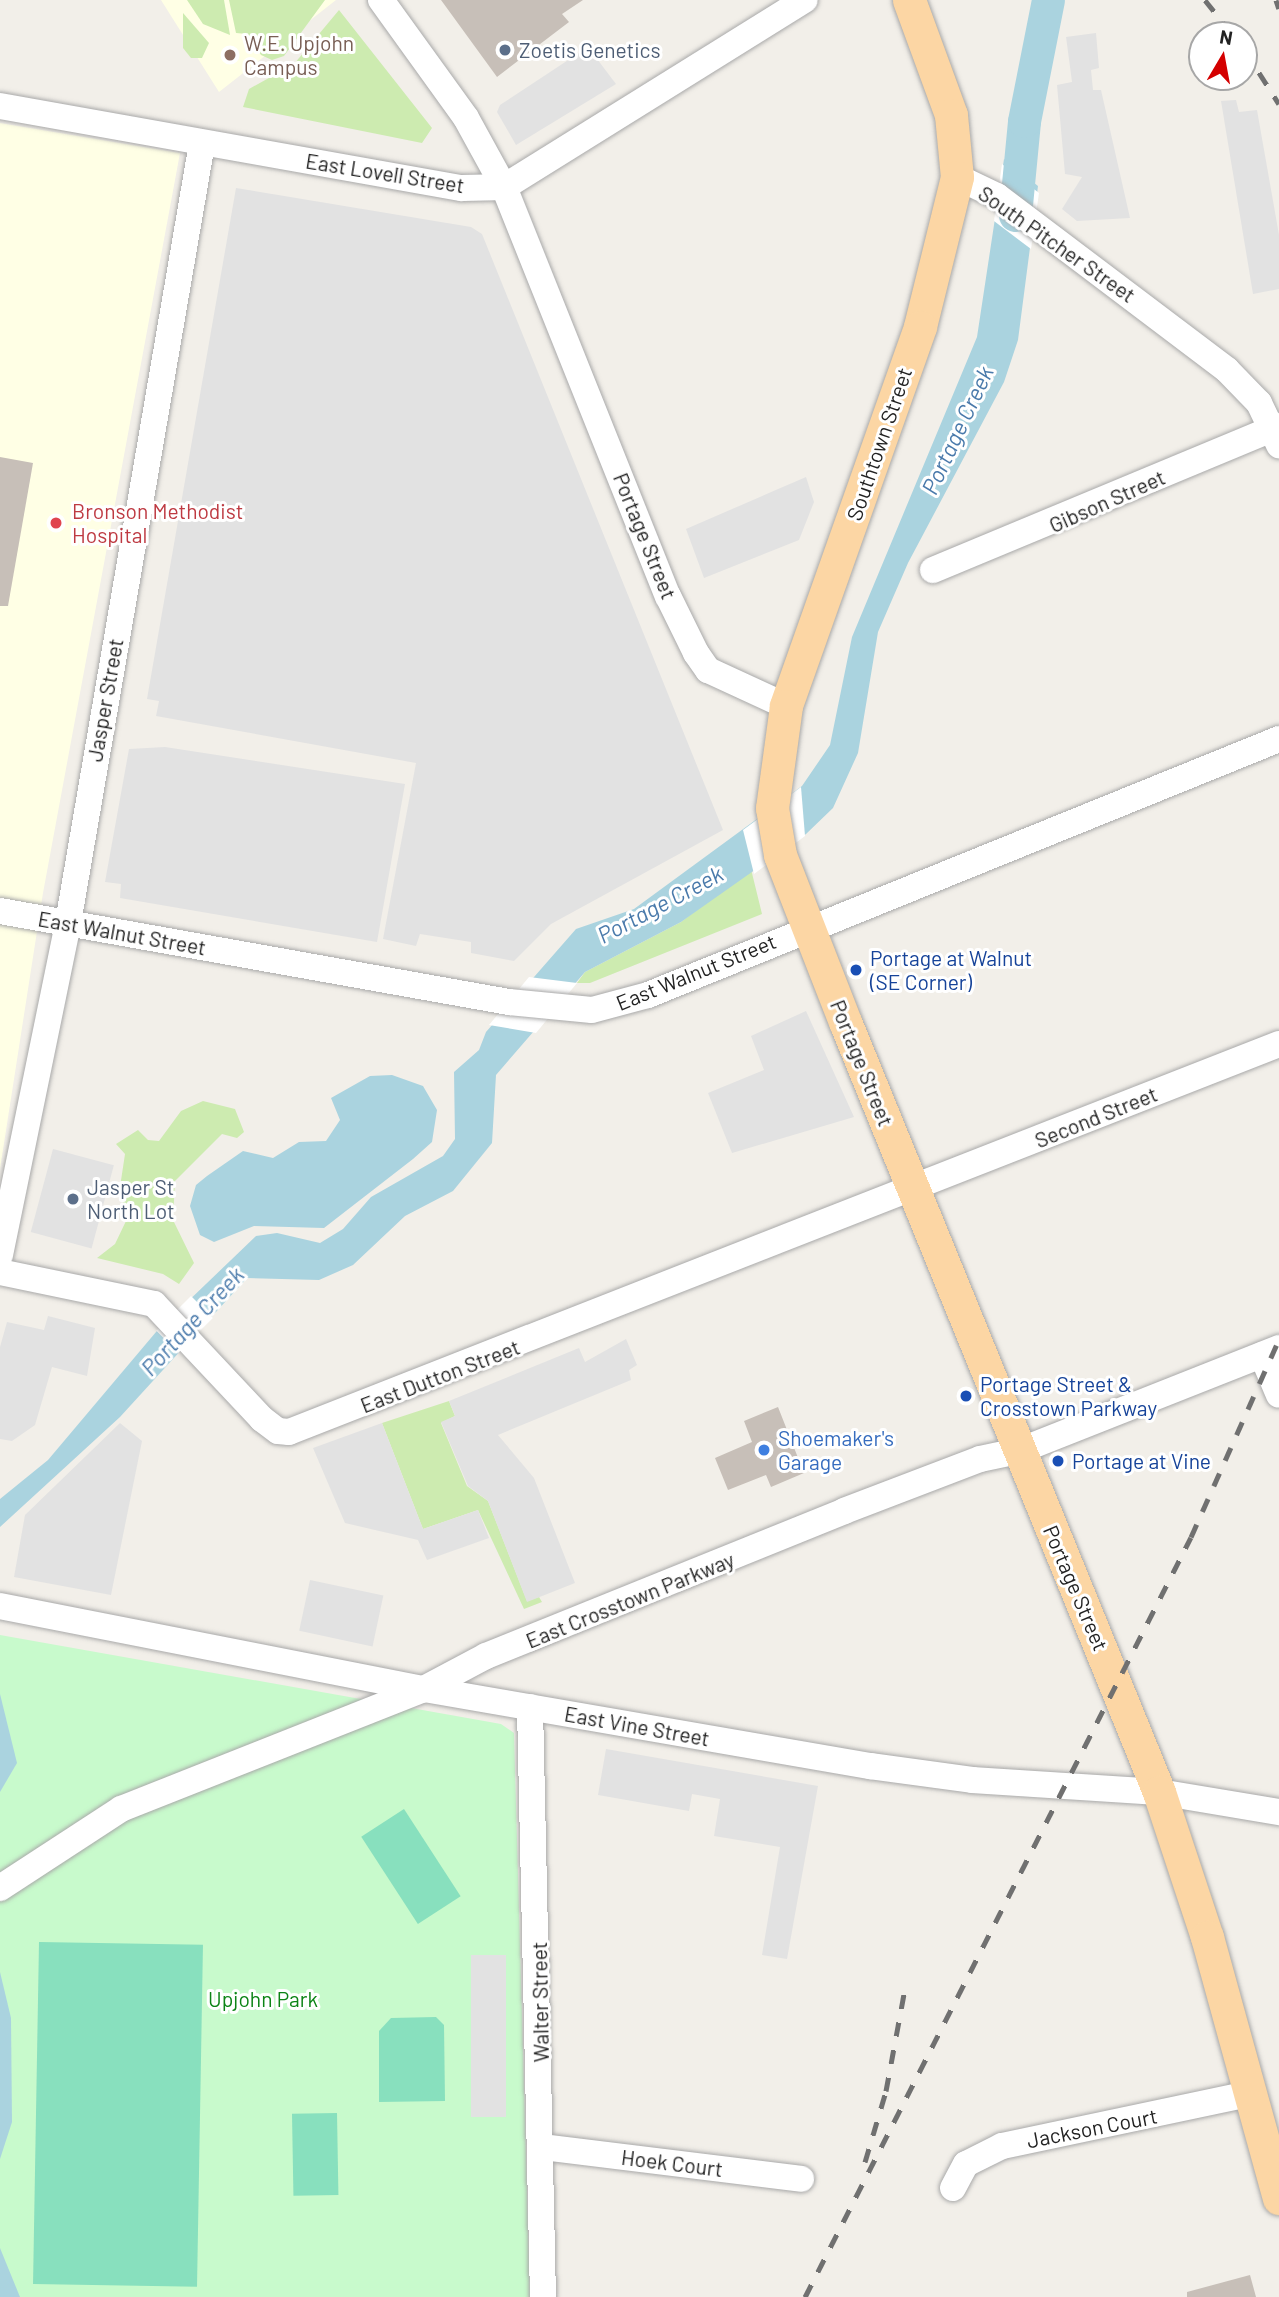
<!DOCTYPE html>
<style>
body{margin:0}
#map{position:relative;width:1279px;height:2297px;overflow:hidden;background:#f2efe9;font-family:Barlow,sans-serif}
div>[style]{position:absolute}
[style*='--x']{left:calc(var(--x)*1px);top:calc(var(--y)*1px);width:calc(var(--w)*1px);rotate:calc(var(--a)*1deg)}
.education>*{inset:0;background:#ffffe5}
.grass>*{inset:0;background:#cdebb0}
.park>*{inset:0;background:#c8facc}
.pitch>*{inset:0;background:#88e0be;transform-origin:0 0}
.parking>*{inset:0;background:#e2e2e2;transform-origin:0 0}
.water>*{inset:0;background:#aad3df}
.pier>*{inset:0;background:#fff;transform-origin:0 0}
.river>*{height:33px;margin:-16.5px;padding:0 16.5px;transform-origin:16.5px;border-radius:16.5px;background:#aad3df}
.building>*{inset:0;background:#c7bfb8}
.roads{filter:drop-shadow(0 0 2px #a9a9a9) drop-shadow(0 0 2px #a9a9a9)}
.minor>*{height:26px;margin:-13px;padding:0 13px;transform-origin:13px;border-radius:13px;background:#fff}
.major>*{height:33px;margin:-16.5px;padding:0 16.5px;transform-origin:16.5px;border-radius:16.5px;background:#fcd6a4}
.rail>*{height:5px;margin-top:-2.5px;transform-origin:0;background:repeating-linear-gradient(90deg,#707070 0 14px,transparent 0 28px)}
.dots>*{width:19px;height:19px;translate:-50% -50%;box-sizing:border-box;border:4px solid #fff;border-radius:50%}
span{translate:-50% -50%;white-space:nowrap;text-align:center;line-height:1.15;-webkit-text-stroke:6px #fff;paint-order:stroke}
.education-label{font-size:21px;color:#785e54}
.left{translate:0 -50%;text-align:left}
.service-label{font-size:21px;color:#4e5e75}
.street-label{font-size:21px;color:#222}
.health-label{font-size:21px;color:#be3a42}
.transit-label{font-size:21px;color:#164399}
.shop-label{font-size:21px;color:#366cbe}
.park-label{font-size:21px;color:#0c8416}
.water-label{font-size:23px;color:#4a7aab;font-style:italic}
.north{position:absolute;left:1188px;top:21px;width:70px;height:70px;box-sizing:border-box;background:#fff;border:2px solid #a7a7a7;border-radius:50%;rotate:10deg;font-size:19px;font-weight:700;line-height:28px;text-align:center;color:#222}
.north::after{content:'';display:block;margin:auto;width:24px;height:32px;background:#d40000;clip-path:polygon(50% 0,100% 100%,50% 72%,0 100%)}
</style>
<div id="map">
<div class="education">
<div style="clip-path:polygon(161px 0,336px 0,219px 92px)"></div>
<div style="clip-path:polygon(0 123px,180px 153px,43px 893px,0 1169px)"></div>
</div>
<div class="grass">
<div style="clip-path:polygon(187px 0,224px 0,230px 35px,203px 24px)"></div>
<div style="clip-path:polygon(229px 0,325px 0,284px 56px,272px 60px,261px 55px,247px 34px,236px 33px)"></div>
<div style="clip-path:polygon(339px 10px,432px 128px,422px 143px,243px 107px,249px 89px,294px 64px)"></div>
<div style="clip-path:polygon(183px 13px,209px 43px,202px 58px,191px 58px,183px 48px)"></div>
<div style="clip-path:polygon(751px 869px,762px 914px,590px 983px,577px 983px,585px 972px,681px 922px)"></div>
<div style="clip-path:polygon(203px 1101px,235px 1109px,244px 1132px,237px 1138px,222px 1134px,175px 1181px,173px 1220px,194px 1263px,179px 1284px,163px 1274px,97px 1258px,115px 1244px,126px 1221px,120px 1187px,125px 1154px,116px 1144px,138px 1130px,148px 1140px,159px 1141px,181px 1111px)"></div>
<div style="clip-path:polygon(449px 1401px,455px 1416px,441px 1423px,467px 1486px,488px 1501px,527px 1601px,539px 1597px,542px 1602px,524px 1609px,478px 1510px,423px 1529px,382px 1423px)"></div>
</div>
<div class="park">
<div style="clip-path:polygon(0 1635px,501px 1724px,514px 1733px,530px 2297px,0 2297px)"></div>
</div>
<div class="pitch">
<div style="left:404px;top:1809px;width:104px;height:51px;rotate:57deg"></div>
<div style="left:39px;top:1942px;width:164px;height:342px;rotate:1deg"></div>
<div style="clip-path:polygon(436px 2017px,444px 2025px,445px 2101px,379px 2102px,379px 2031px,391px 2018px)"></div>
<div style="left:337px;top:2113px;width:82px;height:45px;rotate:89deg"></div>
</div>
<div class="parking">
<div style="clip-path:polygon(1096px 33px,1099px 68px,1091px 70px,1093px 90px,1101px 90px,1130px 218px,1077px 221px,1062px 209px,1082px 177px,1065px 174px,1057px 85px,1072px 82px,1066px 37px)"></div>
<div style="clip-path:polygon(588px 47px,616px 84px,516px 145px,497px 112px,500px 105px)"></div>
<div style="clip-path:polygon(1236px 100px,1239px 112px,1257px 110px,1279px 235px,1279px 289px,1253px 294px,1221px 101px)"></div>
<div style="clip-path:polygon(236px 188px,471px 227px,482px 234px,723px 830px,551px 924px,514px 961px,471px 953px,471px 942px,420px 934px,416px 946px,383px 939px,416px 763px,156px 716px,159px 701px,147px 699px)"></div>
<div style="clip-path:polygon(806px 477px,814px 502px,799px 540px,704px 578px,686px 529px)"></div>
<div style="clip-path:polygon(165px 747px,405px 784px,377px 942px,120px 898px,121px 884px,105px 882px,129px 749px)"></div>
<div style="clip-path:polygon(806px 1011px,854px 1117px,732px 1153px,708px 1093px,764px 1070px,751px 1036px)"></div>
<div style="left:53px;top:1149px;width:63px;height:86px;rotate:15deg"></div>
<div style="clip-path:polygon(48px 1316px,95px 1328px,87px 1376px,52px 1367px,35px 1425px,12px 1441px,0 1439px,0 1347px,7px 1322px,44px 1330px)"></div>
<div style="clip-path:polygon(626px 1339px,637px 1365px,629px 1370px,631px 1380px,498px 1435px,534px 1478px,575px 1583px,527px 1602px,488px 1501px,468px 1486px,441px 1422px,455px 1416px,449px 1401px,579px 1348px,585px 1362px)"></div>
<div style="clip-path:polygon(120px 1423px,142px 1441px,111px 1595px,14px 1577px,25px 1515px)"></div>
<div style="clip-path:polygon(382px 1423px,423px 1529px,478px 1510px,489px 1538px,427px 1560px,418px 1540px,345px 1523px,313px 1448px)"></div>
<div style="left:310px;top:1580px;width:75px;height:52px;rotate:12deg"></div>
<div style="clip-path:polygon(606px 1749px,818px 1786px,787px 1959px,762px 1955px,780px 1847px,714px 1836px,720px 1799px,692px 1794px,689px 1811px,598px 1795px)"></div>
<div style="left:471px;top:1955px;width:35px;height:162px"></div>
</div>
<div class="water">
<div style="clip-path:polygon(1004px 159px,1038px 186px,1018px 340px,1004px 382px,908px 563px,878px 632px,858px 753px,833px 808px,806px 834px,681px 922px,585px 972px,496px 1075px,492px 1143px,453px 1191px,405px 1216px,353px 1265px,319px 1280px,247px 1278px,120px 1417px,0 1527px,0 1499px,48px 1460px,156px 1332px,256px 1236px,277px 1233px,320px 1243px,343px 1229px,371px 1197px,443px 1156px,455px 1139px,454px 1072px,479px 1050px,486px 1032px,576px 929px,634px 909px,802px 786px,830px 745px,852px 637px,977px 337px)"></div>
<div style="clip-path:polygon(392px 1075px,423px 1086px,437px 1110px,432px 1142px,413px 1159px,324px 1228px,254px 1226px,214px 1242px,200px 1235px,190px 1206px,196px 1185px,207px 1176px,243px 1151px,273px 1158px,299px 1142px,326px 1141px,340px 1120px,331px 1098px,370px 1076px)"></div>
<div style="clip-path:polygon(0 1694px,17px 1763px,0 1792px)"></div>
<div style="clip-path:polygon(0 1972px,11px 2018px,12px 2122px,0 2159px)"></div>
<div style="clip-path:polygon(0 2248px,20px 2297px,0 2297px)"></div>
</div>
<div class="pier">
<div style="clip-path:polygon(1002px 164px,1039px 193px,1031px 249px,994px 221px)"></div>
<div style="clip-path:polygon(801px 787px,805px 836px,754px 874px,743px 830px)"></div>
<div style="clip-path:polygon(529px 977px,577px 983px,536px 1033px,489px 1025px)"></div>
<div style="left:191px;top:1296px;width:31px;height:49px;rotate:45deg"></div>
</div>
<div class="river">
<div style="--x:1015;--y:215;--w:94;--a:-84.5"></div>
<div style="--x:1024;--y:121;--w:123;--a:-78.8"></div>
</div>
<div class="building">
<div style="clip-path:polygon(441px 0,583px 0,562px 14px,569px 22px,497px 77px)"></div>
<div style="clip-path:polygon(0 457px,33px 463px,8px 606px,0 606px)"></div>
<div style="clip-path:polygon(778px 1407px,804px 1473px,771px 1487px,766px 1475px,728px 1490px,715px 1458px,752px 1442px,744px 1421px)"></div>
<div style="clip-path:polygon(1250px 2275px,1256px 2297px,1187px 2297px,1187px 2292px)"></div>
</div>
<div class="roads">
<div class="minor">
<div style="--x:381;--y:0;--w:145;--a:54.2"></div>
<div style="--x:466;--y:118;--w:79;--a:61.2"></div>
<div style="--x:504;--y:187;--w:441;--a:68.2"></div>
<div style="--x:668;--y:596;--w:64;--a:63.8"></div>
<div style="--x:696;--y:653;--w:21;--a:55"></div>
<div style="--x:708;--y:670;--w:86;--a:24.8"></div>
<div style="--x:0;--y:106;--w:469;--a:10.1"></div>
<div style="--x:462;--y:188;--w:42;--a:-1.4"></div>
<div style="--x:504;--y:187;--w:354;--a:-31.9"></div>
<div style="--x:957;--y:177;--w:44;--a:25.4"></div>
<div style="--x:997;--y:196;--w:288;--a:37.1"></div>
<div style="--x:1227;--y:370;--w:46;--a:45.9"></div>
<div style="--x:1259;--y:403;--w:47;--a:64.5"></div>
<div style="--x:933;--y:570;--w:375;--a:-22.6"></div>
<div style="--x:0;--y:911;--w:517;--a:10.14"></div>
<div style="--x:509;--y:1002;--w:83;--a:5.5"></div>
<div style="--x:592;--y:1010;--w:58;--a:-15"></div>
<div style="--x:648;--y:995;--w:681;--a:-22.08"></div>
<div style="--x:0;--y:1255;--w:339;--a:-78.4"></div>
<div style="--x:68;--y:923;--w:791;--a:-80.25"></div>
<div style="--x:0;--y:1272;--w:157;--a:11.7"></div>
<div style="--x:154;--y:1304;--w:158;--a:46.8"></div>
<div style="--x:262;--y:1419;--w:20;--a:37"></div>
<div style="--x:278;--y:1431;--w:11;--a:5"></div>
<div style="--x:289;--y:1432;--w:1063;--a:-21.4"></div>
<div style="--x:1262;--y:1355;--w:43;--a:67"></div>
<div style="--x:0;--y:1606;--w:432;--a:11.1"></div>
<div style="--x:424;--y:1689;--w:453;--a:9.8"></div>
<div style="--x:870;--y:1766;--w:103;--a:7.8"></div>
<div style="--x:972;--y:1780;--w:187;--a:3.7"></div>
<div style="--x:1159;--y:1792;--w:122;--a:9.5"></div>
<div style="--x:530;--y:1707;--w:590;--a:88.74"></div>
<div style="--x:0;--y:1888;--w:145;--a:-33.1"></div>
<div style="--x:121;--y:1809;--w:326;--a:-21.6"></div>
<div style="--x:424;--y:1689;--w:70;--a:-28"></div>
<div style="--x:486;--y:1656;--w:386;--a:-22"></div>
<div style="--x:844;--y:1511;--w:146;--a:-20.9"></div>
<div style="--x:980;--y:1459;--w:40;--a:-12"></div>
<div style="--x:1019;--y:1451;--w:280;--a:-21.6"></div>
<div style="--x:542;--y:2147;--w:261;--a:7"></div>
<div style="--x:953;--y:2188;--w:27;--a:-62"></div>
<div style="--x:966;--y:2164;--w:40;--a:-26.6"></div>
<div style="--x:1002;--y:2146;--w:251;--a:-11.9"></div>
</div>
<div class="major">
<div style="--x:909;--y:0;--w:122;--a:69.9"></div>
<div style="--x:951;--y:115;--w:62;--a:84.5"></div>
<div style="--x:957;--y:177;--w:154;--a:103.9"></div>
<div style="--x:920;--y:327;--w:402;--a:109.5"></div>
<div style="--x:786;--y:706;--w:103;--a:97.8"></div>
<div style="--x:772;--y:808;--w:48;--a:80.3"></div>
<div style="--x:780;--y:855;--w:181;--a:68.7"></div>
<div style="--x:846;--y:1024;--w:829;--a:67.83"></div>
<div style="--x:1159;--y:1792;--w:153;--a:71.7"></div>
<div style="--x:1207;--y:1937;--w:271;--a:74.6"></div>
</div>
</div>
<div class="rail">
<div style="--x:1205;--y:0;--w:45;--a:51.3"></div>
<div style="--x:1276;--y:0;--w:9;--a:72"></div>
<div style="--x:1244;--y:49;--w:65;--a:57.5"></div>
<div style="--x:865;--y:2162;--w:74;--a:-73.5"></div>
<div style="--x:886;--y:2091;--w:105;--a:-79.5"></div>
<div style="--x:805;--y:2297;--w:852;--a:-63.07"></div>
<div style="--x:1191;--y:1537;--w:217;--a:-66"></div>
</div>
<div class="dots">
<div style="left:505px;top:50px;background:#5c6f8a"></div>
<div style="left:230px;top:55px;background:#8d6e63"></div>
<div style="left:56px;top:523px;background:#e0444e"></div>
<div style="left:856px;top:970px;background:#1a4fb4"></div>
<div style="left:73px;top:1199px;background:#5c6f8a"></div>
<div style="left:966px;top:1396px;background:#1a4fb4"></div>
<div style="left:764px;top:1450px;background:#3f7fe0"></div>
<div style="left:1058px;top:1461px;background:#1a4fb4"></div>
</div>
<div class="education-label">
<span class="left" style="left:244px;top:55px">W.E. Upjohn<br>Campus</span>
</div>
<div class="service-label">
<span class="left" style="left:519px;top:50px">Zoetis Genetics</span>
<span class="left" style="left:87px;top:1199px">Jasper St<br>North Lot</span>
</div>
<div class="street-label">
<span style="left:385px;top:173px;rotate:9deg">East Lovell Street</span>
<span style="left:1057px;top:244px;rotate:35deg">South Pitcher Street</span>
<span style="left:879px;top:444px;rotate:-71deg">Southtown Street</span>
<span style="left:1107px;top:501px;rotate:-24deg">Gibson Street</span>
<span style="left:645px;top:536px;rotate:68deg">Portage Street</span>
<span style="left:105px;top:700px;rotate:-80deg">Jasper Street</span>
<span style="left:122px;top:933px;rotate:10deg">East Walnut Street</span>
<span style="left:696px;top:972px;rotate:-22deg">East Walnut Street</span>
<span style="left:862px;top:1063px;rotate:68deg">Portage Street</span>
<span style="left:1096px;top:1117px;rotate:-22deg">Second Street</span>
<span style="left:440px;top:1376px;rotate:-21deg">East Dutton Street</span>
<span style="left:1076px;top:1588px;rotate:67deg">Portage Street</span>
<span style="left:630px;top:1600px;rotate:-22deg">East Crosstown Parkway</span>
<span style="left:637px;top:1726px;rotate:10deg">East Vine Street</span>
<span style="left:540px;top:2002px;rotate:-91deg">Walter Street</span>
<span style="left:1092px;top:2128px;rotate:-11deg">Jackson Court</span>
<span style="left:672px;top:2163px;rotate:7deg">Hoek Court</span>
</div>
<div class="health-label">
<span class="left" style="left:72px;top:523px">Bronson Methodist<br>Hospital</span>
</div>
<div class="transit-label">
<span class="left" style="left:870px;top:970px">Portage at Walnut<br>(SE Corner)</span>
<span class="left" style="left:980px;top:1396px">Portage Street &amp;<br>Crosstown Parkway</span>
<span class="left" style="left:1072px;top:1461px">Portage at Vine</span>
</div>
<div class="shop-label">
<span class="left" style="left:778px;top:1450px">Shoemaker's<br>Garage</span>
</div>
<div class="park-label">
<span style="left:263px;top:1999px">Upjohn Park</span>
</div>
<div class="water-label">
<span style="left:957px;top:430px;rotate:-65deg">Portage Creek</span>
<span style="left:660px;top:904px;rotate:-28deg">Portage Creek</span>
<span style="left:192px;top:1321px;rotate:-47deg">Portage Creek</span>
</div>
<div class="north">N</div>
</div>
